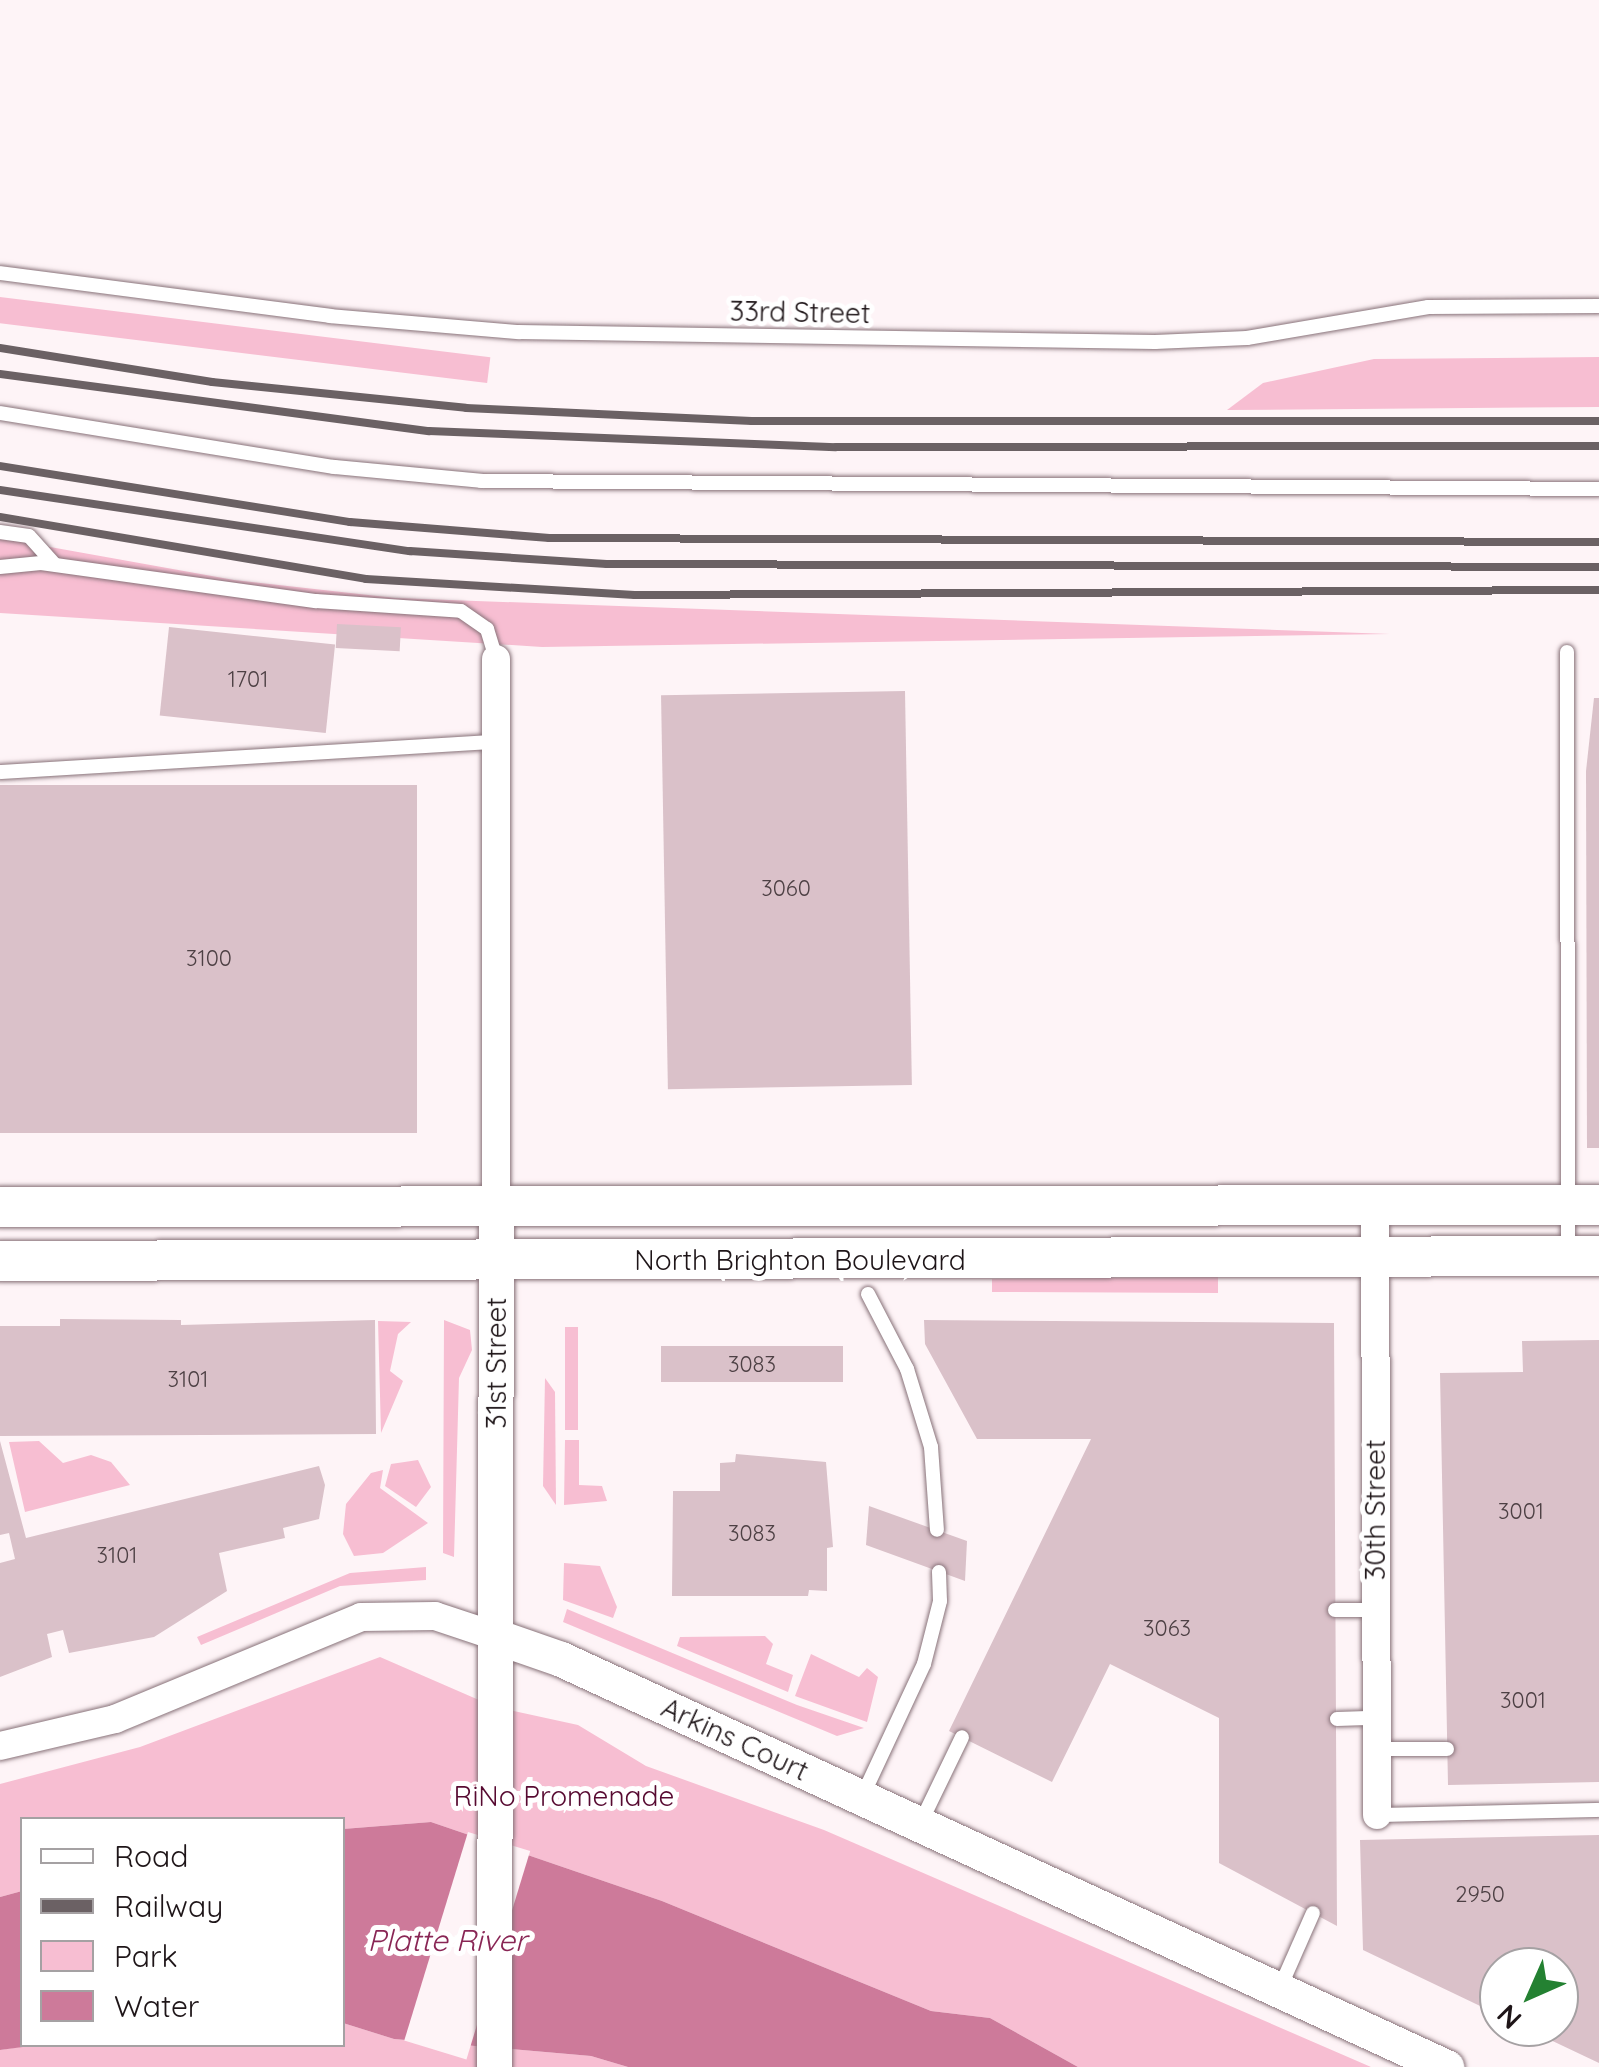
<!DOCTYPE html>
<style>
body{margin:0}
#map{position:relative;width:1599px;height:2067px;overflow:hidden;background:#fef4f7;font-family:Quicksand,sans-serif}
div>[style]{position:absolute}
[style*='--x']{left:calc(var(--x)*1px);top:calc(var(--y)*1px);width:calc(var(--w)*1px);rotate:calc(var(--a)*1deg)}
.green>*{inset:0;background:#f7bed2;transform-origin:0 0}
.water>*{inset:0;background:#cd7a9a}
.pier>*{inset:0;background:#fef4f7;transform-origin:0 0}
.building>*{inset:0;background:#dac1c9;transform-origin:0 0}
.roads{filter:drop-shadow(0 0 2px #887279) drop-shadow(0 0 2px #887279)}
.service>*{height:14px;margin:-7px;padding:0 7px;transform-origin:7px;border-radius:7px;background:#fff}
.minor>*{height:28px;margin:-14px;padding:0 14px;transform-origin:14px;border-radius:14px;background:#fff}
.tertiary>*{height:35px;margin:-17.5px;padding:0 17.5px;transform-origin:17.5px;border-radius:17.5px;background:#fff}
.secondary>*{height:40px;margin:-20px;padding:0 20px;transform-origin:20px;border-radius:20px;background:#fff}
.rail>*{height:8px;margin:-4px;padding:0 4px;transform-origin:4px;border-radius:4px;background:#6b6164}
span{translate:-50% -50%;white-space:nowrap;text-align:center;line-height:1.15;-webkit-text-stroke:10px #fff;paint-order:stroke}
.number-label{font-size:22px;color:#4d4044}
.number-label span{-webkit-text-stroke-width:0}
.street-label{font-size:28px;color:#1e1518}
.park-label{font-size:28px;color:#570a31}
.water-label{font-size:30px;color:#892655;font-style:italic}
.legend{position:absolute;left:20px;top:1817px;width:325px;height:230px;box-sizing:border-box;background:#fff;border:2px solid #a5a1a3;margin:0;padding:12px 18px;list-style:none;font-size:30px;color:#1e1518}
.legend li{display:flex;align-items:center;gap:20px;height:50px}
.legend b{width:50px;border:2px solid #a5a1a3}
.north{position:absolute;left:1479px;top:1947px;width:100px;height:100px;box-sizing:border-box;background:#fff;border:2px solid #a5a1a3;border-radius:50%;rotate:225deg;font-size:28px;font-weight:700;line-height:40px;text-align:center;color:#1e1518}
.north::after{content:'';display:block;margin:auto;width:35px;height:45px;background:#248132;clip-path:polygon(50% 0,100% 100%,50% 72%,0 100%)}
</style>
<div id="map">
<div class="green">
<div style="left:0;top:297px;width:494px;height:26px;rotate:7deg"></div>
<div style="clip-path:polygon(1599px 357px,1599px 407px,1227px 410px,1263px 383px,1374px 359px)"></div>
<div style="clip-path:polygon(0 538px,234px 580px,395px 598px,1390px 634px,542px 647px,0 613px)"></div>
<div style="clip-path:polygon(1218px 1277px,1218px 1293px,992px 1292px,992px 1279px)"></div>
<div style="clip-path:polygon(444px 1320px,470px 1330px,472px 1350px,459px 1378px,454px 1557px,443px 1553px)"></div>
<div style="clip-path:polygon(378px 1321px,411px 1322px,398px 1334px,390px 1371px,403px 1381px,381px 1433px)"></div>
<div style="left:565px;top:1327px;width:13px;height:103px"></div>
<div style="clip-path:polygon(545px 1378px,555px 1392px,556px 1505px,543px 1486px)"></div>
<div style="clip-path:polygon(565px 1440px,579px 1440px,579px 1485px,602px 1486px,607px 1501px,564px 1505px)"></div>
<div style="clip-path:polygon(39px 1441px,63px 1463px,91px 1455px,111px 1462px,130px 1485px,25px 1512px,9px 1442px)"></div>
<div style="clip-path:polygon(418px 1460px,431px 1487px,416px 1507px,385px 1486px,391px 1464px)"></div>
<div style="clip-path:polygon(383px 1470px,380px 1488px,428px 1523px,383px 1553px,354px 1556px,343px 1534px,346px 1504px,371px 1473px)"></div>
<div style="clip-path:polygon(564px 1563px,600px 1566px,617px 1607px,613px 1618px,563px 1600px)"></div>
<div style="clip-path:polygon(426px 1567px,426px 1580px,340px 1586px,201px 1645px,197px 1637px,350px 1573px)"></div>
<div style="clip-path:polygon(567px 1609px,797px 1705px,864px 1728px,837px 1736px,563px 1622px)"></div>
<div style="clip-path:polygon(765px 1636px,773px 1644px,766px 1664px,793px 1675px,788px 1692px,677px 1646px,680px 1637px)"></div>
<div style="clip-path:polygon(811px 1654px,859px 1677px,867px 1668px,878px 1677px,867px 1722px,795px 1696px)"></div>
<div style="clip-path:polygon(380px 1657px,495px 1707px,578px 1725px,646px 1766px,824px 1830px,1371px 2067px,1078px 2067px,990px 2018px,931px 2011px,662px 1901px,431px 1822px,343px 1829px,342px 1820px,22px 1820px,22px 1891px,0 1897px,0 1784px,140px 1747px)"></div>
<div style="clip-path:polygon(343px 2023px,394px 2039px,591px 2056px,628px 2067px,0 2067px,0 2050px,38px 2044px,342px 2044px)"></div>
</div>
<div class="water">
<div style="clip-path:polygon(431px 1822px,662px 1901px,931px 2011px,990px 2018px,1078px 2067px,628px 2067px,591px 2056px,394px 2039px,343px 2023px,343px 1829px)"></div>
<div style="clip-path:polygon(22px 1891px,22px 2044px,38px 2045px,0 2050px,0 1897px)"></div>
</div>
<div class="pier">
<div style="left:468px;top:1832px;width:65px;height:218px;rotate:17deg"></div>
</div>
<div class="building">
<div style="left:337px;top:624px;width:64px;height:24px;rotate:3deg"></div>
<div style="left:169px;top:627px;width:167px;height:89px;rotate:6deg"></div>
<div style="left:905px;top:691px;width:394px;height:244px;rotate:89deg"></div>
<div style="clip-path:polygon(1594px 698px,1599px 698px,1599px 1148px,1587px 1148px,1586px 771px)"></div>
<div style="left:417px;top:785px;width:348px;height:417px;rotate:90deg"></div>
<div style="clip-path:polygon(60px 1319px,181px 1320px,181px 1325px,375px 1320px,376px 1434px,0 1436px,0 1326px,60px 1326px)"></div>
<div style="clip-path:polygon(924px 1320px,1334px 1323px,1337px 1926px,1219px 1863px,1219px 1718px,1110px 1664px,1052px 1782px,949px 1731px,1091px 1439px,977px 1439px,925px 1344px)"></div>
<div style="clip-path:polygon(1599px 1340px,1599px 1782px,1448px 1785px,1440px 1373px,1523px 1372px,1522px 1341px)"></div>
<div style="left:843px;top:1346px;width:36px;height:182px;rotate:90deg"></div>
<div style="clip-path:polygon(0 1441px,26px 1538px,319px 1466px,325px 1485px,319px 1519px,283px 1528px,285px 1538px,219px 1553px,227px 1591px,154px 1637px,69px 1653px,63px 1630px,47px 1634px,52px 1657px,0 1677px,0 1563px,15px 1559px,9px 1533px,0 1535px)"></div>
<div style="clip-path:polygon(736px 1454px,826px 1462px,833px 1547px,827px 1548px,827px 1591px,809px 1590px,808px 1596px,672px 1596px,673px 1491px,720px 1491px,720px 1463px,735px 1462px)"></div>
<div style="clip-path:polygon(869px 1506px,967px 1541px,965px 1581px,866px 1545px)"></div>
<div style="clip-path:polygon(1599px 1835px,1599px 2063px,1523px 2027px,1559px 2027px,1559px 1967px,1499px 1967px,1499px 2015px,1363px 1950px,1360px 1840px)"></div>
</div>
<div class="roads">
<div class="service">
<div style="--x:0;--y:273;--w:333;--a:7.4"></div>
<div style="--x:330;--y:316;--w:189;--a:4.9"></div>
<div style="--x:518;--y:332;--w:637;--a:0.9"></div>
<div style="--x:1155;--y:342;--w:92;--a:-2.5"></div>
<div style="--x:1247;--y:338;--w:184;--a:-9.7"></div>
<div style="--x:1428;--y:307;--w:171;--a:-0.3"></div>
<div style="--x:0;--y:413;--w:338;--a:9.2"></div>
<div style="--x:334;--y:467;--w:148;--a:5.4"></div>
<div style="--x:481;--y:481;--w:1118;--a:0.41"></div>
<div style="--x:0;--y:532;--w:29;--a:8"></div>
<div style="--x:29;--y:536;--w:38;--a:48"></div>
<div style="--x:0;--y:567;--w:41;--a:-5.6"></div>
<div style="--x:41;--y:563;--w:278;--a:7.9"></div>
<div style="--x:316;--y:601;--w:145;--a:3.9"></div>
<div style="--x:461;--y:611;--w:32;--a:35"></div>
<div style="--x:487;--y:629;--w:31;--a:73"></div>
<div style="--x:1567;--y:652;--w:600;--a:89.9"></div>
<div style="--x:0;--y:772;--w:497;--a:-3.5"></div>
<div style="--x:868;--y:1294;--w:85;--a:62.5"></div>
<div style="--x:907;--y:1369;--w:82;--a:72.9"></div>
<div style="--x:931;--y:1447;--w:83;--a:85.9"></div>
<div style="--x:1335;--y:1610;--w:40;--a:0"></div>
<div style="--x:1337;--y:1719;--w:38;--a:-2"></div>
<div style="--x:1376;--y:1749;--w:71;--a:0"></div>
<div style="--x:862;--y:1797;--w:147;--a:-65"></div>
<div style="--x:924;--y:1664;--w:65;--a:-75.7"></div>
<div style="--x:940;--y:1601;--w:29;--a:-92"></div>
<div style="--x:1377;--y:1815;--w:222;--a:-1.3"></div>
<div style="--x:921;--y:1822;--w:94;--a:-64.2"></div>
<div style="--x:1279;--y:1990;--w:84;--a:-66.2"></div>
</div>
<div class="minor">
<div style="--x:1375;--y:1205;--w:610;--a:89.81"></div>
<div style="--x:496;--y:1206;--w:547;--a:-90"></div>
<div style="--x:0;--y:1746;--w:118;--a:-13.2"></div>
<div style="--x:115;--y:1719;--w:266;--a:-22.5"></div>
<div style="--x:361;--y:1617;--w:74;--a:-0.8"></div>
<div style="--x:435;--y:1616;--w:63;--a:18.4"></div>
</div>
<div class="tertiary">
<div style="--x:495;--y:1636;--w:70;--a:19.2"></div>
<div style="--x:561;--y:1659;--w:975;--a:24.75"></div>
<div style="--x:494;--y:2067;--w:861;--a:-89.87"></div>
</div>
<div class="secondary">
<div style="--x:0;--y:1207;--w:1599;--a:-0.07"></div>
<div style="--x:0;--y:1261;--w:1599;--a:-0.18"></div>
</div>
</div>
<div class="rail">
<div style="--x:0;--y:348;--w:215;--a:9.1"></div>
<div style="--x:212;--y:382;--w:255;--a:5.8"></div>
<div style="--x:466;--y:408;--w:286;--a:2.6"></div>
<div style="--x:752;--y:421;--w:847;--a:0"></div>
<div style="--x:0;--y:374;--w:433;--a:7.6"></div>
<div style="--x:429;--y:431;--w:407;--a:2.3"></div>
<div style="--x:836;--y:447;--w:763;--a:-0.08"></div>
<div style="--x:0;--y:466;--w:354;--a:9.1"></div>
<div style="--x:350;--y:522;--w:200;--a:4.6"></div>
<div style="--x:549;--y:538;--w:1050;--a:0.22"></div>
<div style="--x:0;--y:490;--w:415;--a:8.5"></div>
<div style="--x:410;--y:551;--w:197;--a:3.8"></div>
<div style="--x:607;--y:564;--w:992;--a:0.17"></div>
<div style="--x:0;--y:517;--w:371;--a:9.6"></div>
<div style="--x:366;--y:579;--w:269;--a:3.4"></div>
<div style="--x:635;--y:595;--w:964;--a:-0.3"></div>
</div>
<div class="number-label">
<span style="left:248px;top:680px">1701</span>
<span style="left:786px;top:889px">3060</span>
<span style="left:209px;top:959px">3100</span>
<span style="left:752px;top:1365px">3083</span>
<span style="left:188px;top:1380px">3101</span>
<span style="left:1521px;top:1512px">3001</span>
<span style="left:752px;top:1534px">3083</span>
<span style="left:117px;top:1556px">3101</span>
<span style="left:1167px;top:1629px">3063</span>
<span style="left:1523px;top:1701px">3001</span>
<span style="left:1480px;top:1895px">2950</span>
</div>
<div class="street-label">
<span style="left:800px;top:312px;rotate:1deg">33rd Street</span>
<span style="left:800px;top:1260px">North Brighton Boulevard</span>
<span style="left:496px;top:1363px;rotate:-90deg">31st Street</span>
<span style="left:1375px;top:1510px;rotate:-90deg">30th Street</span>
<span style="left:735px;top:1739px;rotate:25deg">Arkins Court</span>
</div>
<div class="park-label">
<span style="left:564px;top:1796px">RiNo Promenade</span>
</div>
<div class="water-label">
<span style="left:447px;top:1940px">Platte River</span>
</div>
<ul class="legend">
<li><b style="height:12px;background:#fff"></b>Road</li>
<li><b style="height:12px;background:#6b6164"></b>Railway</li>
<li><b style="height:28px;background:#f7bed2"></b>Park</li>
<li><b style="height:28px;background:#cd7a9a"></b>Water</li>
</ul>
<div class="north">N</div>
</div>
